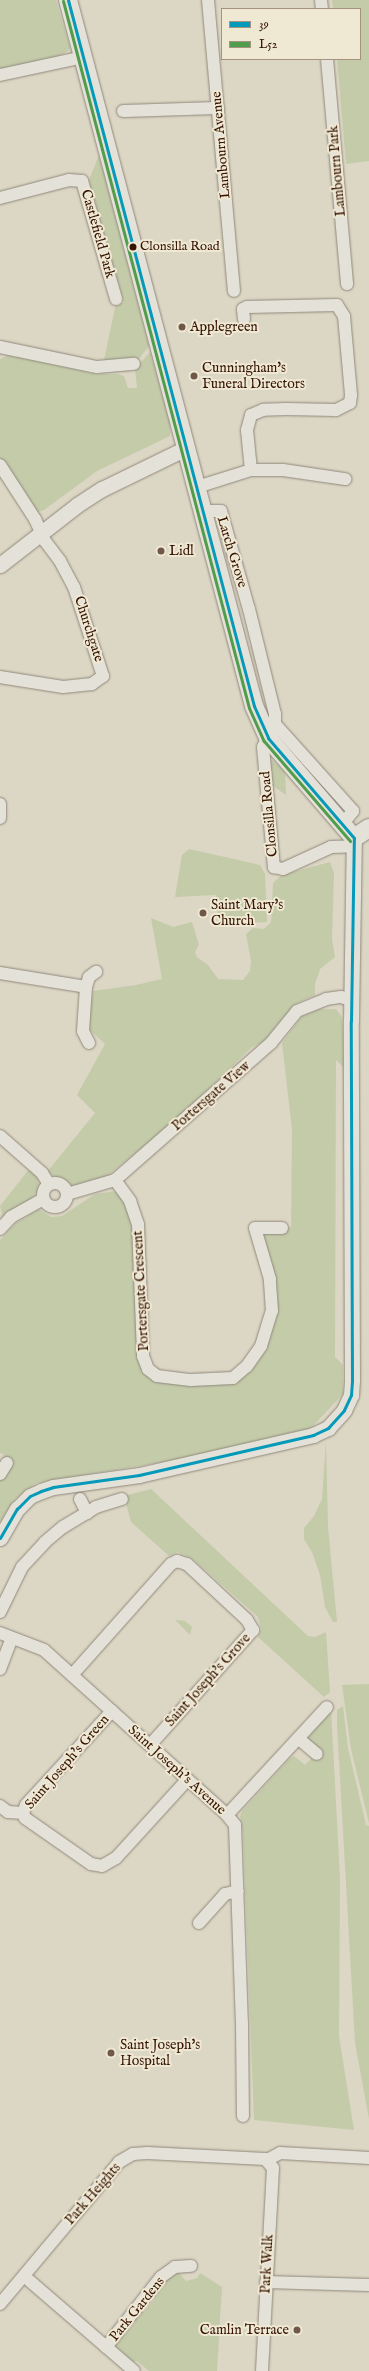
<!DOCTYPE html>
<style>
body{margin:0}
#map{position:relative;width:369px;height:2371px;overflow:hidden;background:#dcd6c4;font-family:"IM FELL English",serif}
div>[style]{position:absolute}
[style*='--x']{left:calc(var(--x)*1px);top:calc(var(--y)*1px);width:calc(var(--w)*1px);rotate:calc(var(--a)*1deg)}
.green>*{inset:0;background:#c4cba9}
.roads{filter:drop-shadow(0 0 1px #90887c) drop-shadow(0 0 1px #90887c)}
.minor>*{height:12px;margin:-6px;padding:0 6px;transform-origin:6px;border-radius:6px;background:#e4e1d8}
.minor>.ring{margin:-6px;padding:0;box-sizing:content-box;background:none;border:12px solid #e4e1d8;border-radius:50%}
.tertiary>*{height:15px;margin:-7.5px;padding:0 7.5px;transform-origin:7.5px;border-radius:7.5px;background:#e4e1d8}
.secondary>*{height:18px;margin:-9px;padding:0 9px;transform-origin:9px;border-radius:9px;background:#e4e1d8}
.bus-1>*{height:3px;margin:-1.5px;padding:0 1.5px;transform-origin:1.5px;border-radius:1.5px;background:#059aba}
.bus-2>*{height:3px;margin:-1.5px;padding:0 1.5px;transform-origin:1.5px;border-radius:1.5px;background:#519d4c}
.dots>*{width:11px;height:11px;translate:-50% -50%;box-sizing:border-box;border:2px solid #efe8d2;border-radius:50%}
span{translate:-50% -50%;white-space:nowrap;text-align:center;line-height:1.15;-webkit-text-stroke:4px #efe8d2;paint-order:stroke}
.bus-label{font-size:13px;color:#351405}
.left{translate:0 -50%;text-align:left}
.street-label{font-size:14px;color:#351405}
.poi-label{font-size:14px;color:#351405}
.right{translate:-100% -50%;text-align:right}
.legend{position:absolute;left:221px;top:8px;width:140px;height:52px;box-sizing:border-box;background:#efe8d2;border:1px solid #a59380;margin:0;padding:5px 7px;list-style:none;font-size:12px;color:#351405}
.legend li{display:flex;align-items:center;gap:8px;height:20px}
.legend b{width:20px;border:1px solid #a59380}
</style>
<div id="map">
<div class="green">
<div style="clip-path:polygon(0 0,56px 0,70px 48px,68px 51px,59px 56px,0 70px)"></div>
<div style="clip-path:polygon(332px 0,369px 0,369px 161px,346px 164px,337px 59px,360px 59px,360px 9px,333px 9px)"></div>
<div style="clip-path:polygon(99px 155px,149px 346px,138px 360px,106px 364px,104px 360px,116px 303px,124px 303px,89px 180px)"></div>
<div style="clip-path:polygon(150px 352px,170px 423px,170px 436px,97px 471px,44px 510px,38px 512px,30px 506px,11px 479px,0 458px,0 359px,10px 355px,96px 374px,117px 374px,124px 376px,128px 388px,137px 388px,135px 369px)"></div>
<div style="clip-path:polygon(272px 760px,285px 772px,286px 795px,269px 783px,269px 762px)"></div>
<div style="clip-path:polygon(189px 849px,260px 865px,265px 874px,267px 922px,219px 924px,216px 895px,175px 897px,182px 855px)"></div>
<div style="clip-path:polygon(330px 862px,334px 873px,332px 939px,335px 957px,320px 969px,315px 984px,315px 995px,297px 1003px,276px 1026px,268px 1040px,252px 1047px,181px 1116px,101px 1181px,74px 1187px,47px 1172px,95px 1113px,77px 1095px,105px 1044px,91px 1031px,88px 1022px,93px 991px,136px 985px,162px 979px,151px 918px,173px 927px,192px 922px,199px 945px,195px 952px,197px 957px,208px 965px,218px 979px,243px 980px,250px 971px,251px 961px,246px 934px,253px 928px,264px 929px,271px 922px,273px 883px,282px 875px)"></div>
<div style="clip-path:polygon(319px 1009px,336px 1009px,342px 1017px,345px 1069px,336px 1060px,335px 1357px,343px 1365px,343px 1394px,313px 1426px,297px 1434px,169px 1461px,36px 1483px,14px 1500px,0 1522px,0 1465px,4px 1455px,0 1453px,0 1240px,16px 1223px,39px 1209px,51px 1217px,62px 1216px,95px 1194px,117px 1191px,129px 1209px,136px 1256px,138px 1352px,154px 1380px,246px 1373px,266px 1351px,276px 1301px,273px 1268px,263px 1246px,264px 1230px,291px 1227px,292px 1130px,282px 1043px,302px 1016px)"></div>
<div style="clip-path:polygon(30px 1168px,38px 1179px,40px 1189px,33px 1197px,0 1223px,2px 1214px,0 1206px)"></div>
<div style="clip-path:polygon(326px 1441px,328px 1527px,337px 1622px,333px 1622px,325px 1607px,320px 1575px,312px 1552px,304px 1539px,304px 1528px,314px 1516px,322px 1499px)"></div>
<div style="clip-path:polygon(151px 1489px,308px 1636px,315px 1637px,326px 1632px,330px 1692px,324px 1697px,258px 1637px,261px 1629px,258px 1617px,194px 1560px,178px 1552px,169px 1556px,131px 1522px,124px 1496px)"></div>
<div style="clip-path:polygon(175px 1620px,185px 1621px,192px 1627px,190px 1635px)"></div>
<div style="clip-path:polygon(369px 1684px,369px 1823px,351px 1749px,342px 1685px)"></div>
<div style="clip-path:polygon(343px 1706px,348px 1748px,366px 1825px,369px 1826px,369px 2119px,355px 2043px,337px 1725px,337px 1710px)"></div>
<div style="clip-path:polygon(331px 1708px,340px 1878px,339px 2036px,354px 2130px,254px 2120px,243px 1832px,240px 1816px,242px 1811px,289px 1759px,294px 1756px,305px 1765px,318px 1751px,308px 1739px,309px 1733px)"></div>
<div style="clip-path:polygon(177px 2271px,186px 2281px,197px 2278px,200px 2273px,222px 2287px,217px 2371px,149px 2371px,137px 2361px,133px 2362px,115px 2346px,120px 2335px,125px 2335px,136px 2322px,134px 2317px,138px 2312px,144px 2312px,154px 2300px,153px 2295px,174px 2272px)"></div>
</div>
<div class="roads">
<div class="minor">
<div style="--x:208;--y:0;--w:292;--a:84.9"></div>
<div style="--x:321;--y:0;--w:9;--a:84"></div>
<div style="--x:327;--y:59;--w:226;--a:84.9"></div>
<div style="--x:0;--y:75;--w:85;--a:-12.2"></div>
<div style="--x:123;--y:111;--w:95;--a:-1.8"></div>
<div style="--x:0;--y:198;--w:71;--a:-14.6"></div>
<div style="--x:69;--y:180;--w:13;--a:4"></div>
<div style="--x:82;--y:181;--w:123;--a:73.9"></div>
<div style="--x:244;--y:319;--w:10;--a:-96"></div>
<div style="--x:243;--y:309;--w:4;--a:-27"></div>
<div style="--x:247;--y:307;--w:90;--a:-1.3"></div>
<div style="--x:337;--y:305;--w:13;--a:58"></div>
<div style="--x:344;--y:316;--w:79;--a:84.9"></div>
<div style="--x:351;--y:395;--w:8;--a:97"></div>
<div style="--x:350;--y:403;--w:16;--a:153"></div>
<div style="--x:336;--y:410;--w:50;--a:-178.9"></div>
<div style="--x:286;--y:409;--w:23;--a:178"></div>
<div style="--x:263;--y:410;--w:13;--a:157"></div>
<div style="--x:251;--y:415;--w:16;--a:105"></div>
<div style="--x:247;--y:430;--w:40;--a:84.3"></div>
<div style="--x:0;--y:347;--w:99;--a:11.7"></div>
<div style="--x:97;--y:367;--w:37;--a:-5"></div>
<div style="--x:0;--y:465;--w:64;--a:57.1"></div>
<div style="--x:35;--y:519;--w:24;--a:66"></div>
<div style="--x:45;--y:541;--w:25;--a:53"></div>
<div style="--x:60;--y:561;--w:30;--a:62"></div>
<div style="--x:74;--y:587;--w:94;--a:72"></div>
<div style="--x:103;--y:676;--w:14;--a:144"></div>
<div style="--x:92;--y:684;--w:29;--a:174"></div>
<div style="--x:63;--y:687;--w:64;--a:-171"></div>
<div style="--x:197;--y:487;--w:57;--a:-17.5"></div>
<div style="--x:251;--y:470;--w:32;--a:0"></div>
<div style="--x:283;--y:470;--w:63;--a:8.3"></div>
<div style="--x:203;--y:511;--w:18;--a:0"></div>
<div style="--x:221;--y:511;--w:102;--a:74.1"></div>
<div style="--x:249;--y:609;--w:108;--a:76.1"></div>
<div style="--x:275;--y:714;--w:10;--a:90"></div>
<div style="--x:275;--y:724;--w:117;--a:48.1"></div>
<div style="--x:353;--y:811;--w:16;--a:128"></div>
<div style="--x:268;--y:738;--w:10;--a:119"></div>
<div style="--x:263;--y:747;--w:121;--a:84.8"></div>
<div style="--x:274;--y:867;--w:9;--a:13"></div>
<div style="--x:283;--y:869;--w:53;--a:-24.6"></div>
<div style="--x:331;--y:847;--w:24;--a:-2"></div>
<div style="--x:0;--y:804;--w:14;--a:90"></div>
<div style="--x:0;--y:973;--w:87;--a:9.2"></div>
<div style="--x:89;--y:1043;--w:13;--a:-117"></div>
<div style="--x:83;--y:1031;--w:44;--a:-86.1"></div>
<div style="--x:86;--y:987;--w:10;--a:-73"></div>
<div style="--x:89;--y:977;--w:9;--a:-36"></div>
<div style="--x:0;--y:1136;--w:56;--a:41.4"></div>
<div style="--x:42;--y:1173;--w:13;--a:58"></div>
<div style="--x:115;--y:1180;--w:26;--a:54"></div>
<div style="--x:130;--y:1201;--w:24;--a:71"></div>
<div style="--x:138;--y:1224;--w:132;--a:87.8"></div>
<div style="--x:143;--y:1356;--w:14;--a:69"></div>
<div style="--x:148;--y:1369;--w:11;--a:38"></div>
<div style="--x:157;--y:1376;--w:34;--a:7"></div>
<div style="--x:191;--y:1380;--w:42;--a:-2.7"></div>
<div style="--x:233;--y:1378;--w:18;--a:-41"></div>
<div style="--x:247;--y:1366;--w:24;--a:-55"></div>
<div style="--x:261;--y:1346;--w:37;--a:-73"></div>
<div style="--x:272;--y:1311;--w:32;--a:-94"></div>
<div style="--x:270;--y:1279;--w:53;--a:-106.4"></div>
<div style="--x:255;--y:1228;--w:27;--a:0"></div>
<div class="ring" style="left:43px;top:1183px;width:12px;height:12px"></div>
<div style="--x:67;--y:1194;--w:50;--a:-16.3"></div>
<div style="--x:115;--y:1180;--w:208;--a:-41.3"></div>
<div style="--x:271;--y:1043;--w:41;--a:-50.9"></div>
<div style="--x:297;--y:1011;--w:31;--a:-22"></div>
<div style="--x:326;--y:999;--w:15;--a:-8"></div>
<div style="--x:341;--y:997;--w:10;--a:17"></div>
<div style="--x:0;--y:1229;--w:16;--a:-47"></div>
<div style="--x:11;--y:1217;--w:37;--a:-29"></div>
<div style="--x:0;--y:1474;--w:13;--a:-58"></div>
<div style="--x:80;--y:1499;--w:16;--a:63"></div>
<div style="--x:0;--y:1612;--w:50;--a:-63.9"></div>
<div style="--x:22;--y:1567;--w:34;--a:-47"></div>
<div style="--x:45;--y:1542;--w:23;--a:-40"></div>
<div style="--x:63;--y:1527;--w:39;--a:-31"></div>
<div style="--x:96;--y:1507;--w:27;--a:-17"></div>
<div style="--x:0;--y:1633;--w:47;--a:21.1"></div>
<div style="--x:44;--y:1650;--w:246;--a:42"></div>
<div style="--x:227;--y:1815;--w:13;--a:51"></div>
<div style="--x:235;--y:1825;--w:199;--a:88"></div>
<div style="--x:242;--y:2024;--w:92;--a:89.4"></div>
<div style="--x:0;--y:1669;--w:33;--a:-69"></div>
<div style="--x:72;--y:1675;--w:149;--a:-48.3"></div>
<div style="--x:171;--y:1564;--w:7;--a:-27"></div>
<div style="--x:177;--y:1561;--w:10;--a:17"></div>
<div style="--x:187;--y:1564;--w:82;--a:43"></div>
<div style="--x:247;--y:1620;--w:12;--a:59"></div>
<div style="--x:253;--y:1630;--w:154;--a:131.8"></div>
<div style="--x:112;--y:1711;--w:127;--a:132.5"></div>
<div style="--x:26;--y:1805;--w:9;--a:111"></div>
<div style="--x:23;--y:1813;--w:5;--a:68"></div>
<div style="--x:25;--y:1818;--w:80;--a:34.9"></div>
<div style="--x:91;--y:1864;--w:11;--a:10"></div>
<div style="--x:102;--y:1866;--w:16;--a:-30"></div>
<div style="--x:116;--y:1858;--w:105;--a:-47.7"></div>
<div style="--x:299;--y:1739;--w:23;--a:40"></div>
<div style="--x:0;--y:1806;--w:10;--a:37"></div>
<div style="--x:8;--y:1812;--w:15;--a:4"></div>
<div style="--x:227;--y:1815;--w:147;--a:-47.2"></div>
<div style="--x:199;--y:1923;--w:39;--a:-48"></div>
<div style="--x:225;--y:1894;--w:13;--a:-13"></div>
<div style="--x:267;--y:2160;--w:15;--a:-28"></div>
<div style="--x:280;--y:2153;--w:89;--a:3.2"></div>
<div style="--x:24;--y:2276;--w:145;--a:40.8"></div>
<div style="--x:266;--y:2282;--w:103;--a:1.7"></div>
<div style="--x:0;--y:2304;--w:185;--a:-50"></div>
<div style="--x:119;--y:2162;--w:16;--a:-30"></div>
<div style="--x:133;--y:2154;--w:14;--a:-4"></div>
<div style="--x:147;--y:2153;--w:118;--a:2.9"></div>
<div style="--x:265;--y:2159;--w:12;--a:48"></div>
<div style="--x:273;--y:2168;--w:203;--a:93.1"></div>
<div style="--x:106;--y:2347;--w:89;--a:-51.8"></div>
<div style="--x:161;--y:2277;--w:17;--a:-36"></div>
<div style="--x:175;--y:2267;--w:16;--a:-4"></div>
</div>
<div class="tertiary">
<div style="--x:0;--y:565;--w:98;--a:-37.9"></div>
<div style="--x:77;--y:505;--w:30;--a:-33"></div>
<div style="--x:102;--y:489;--w:93;--a:-26"></div>
<div style="--x:0;--y:1538;--w:34;--a:-60"></div>
<div style="--x:17;--y:1509;--w:18;--a:-45"></div>
<div style="--x:30;--y:1496;--w:12;--a:-24"></div>
<div style="--x:41;--y:1491;--w:13;--a:-18"></div>
<div style="--x:53;--y:1487;--w:87;--a:-7.9"></div>
<div style="--x:139;--y:1475;--w:179;--a:-12.9"></div>
<div style="--x:313;--y:1435;--w:17;--a:-25"></div>
<div style="--x:328;--y:1428;--w:24;--a:-48"></div>
<div style="--x:344;--y:1410;--w:17;--a:-65"></div>
<div style="--x:351;--y:1395;--w:15;--a:-86"></div>
<div style="--x:352;--y:1380;--w:359;--a:-90.2"></div>
<div style="--x:351;--y:1021;--w:183;--a:-89.1"></div>
</div>
<div class="secondary">
<div style="--x:68;--y:0;--w:730;--a:75.24"></div>
<div style="--x:254;--y:706;--w:35;--a:66"></div>
<div style="--x:268;--y:738;--w:132;--a:49.3"></div>
<div style="--x:354;--y:838;--w:18;--a:-34"></div>
</div>
</div>
<div class="bus-1">
<div style="--x:68;--y:0;--w:730;--a:75.24"></div>
<div style="--x:254;--y:706;--w:35;--a:66"></div>
<div style="--x:268;--y:738;--w:132;--a:49.3"></div>
<div style="--x:0;--y:1538;--w:34;--a:-60"></div>
<div style="--x:17;--y:1509;--w:18;--a:-45"></div>
<div style="--x:30;--y:1496;--w:12;--a:-24"></div>
<div style="--x:41;--y:1491;--w:13;--a:-18"></div>
<div style="--x:53;--y:1487;--w:87;--a:-7.9"></div>
<div style="--x:139;--y:1475;--w:179;--a:-12.9"></div>
<div style="--x:313;--y:1435;--w:17;--a:-25"></div>
<div style="--x:328;--y:1428;--w:24;--a:-48"></div>
<div style="--x:344;--y:1410;--w:17;--a:-65"></div>
<div style="--x:351;--y:1395;--w:15;--a:-86"></div>
<div style="--x:352;--y:1380;--w:359;--a:-90.2"></div>
<div style="--x:351;--y:1021;--w:183;--a:-89.1"></div>
</div>
<div class="bus-2">
<div style="--x:63;--y:1;--w:731;--a:75.26"></div>
<div style="--x:249;--y:708;--w:36;--a:66"></div>
<div style="--x:264;--y:741;--w:132;--a:49.3"></div>
</div>
<div class="dots">
<div style="left:133px;top:247px;background:#351405"></div>
<div style="left:182px;top:327px;background:#6f5848"></div>
<div style="left:194px;top:376px;background:#6f5848"></div>
<div style="left:161px;top:551px;background:#6f5848"></div>
<div style="left:203px;top:913px;background:#6f5848"></div>
<div style="left:111px;top:2053px;background:#6f5848"></div>
<div style="left:297px;top:2330px;background:#6f5848"></div>
</div>
<div class="bus-label">
<span class="left" style="left:140px;top:247px">Clonsilla Road</span>
</div>
<div class="street-label">
<span style="left:221px;top:145px;rotate:-95deg">Lambourn Avenue</span>
<span style="left:337px;top:171px;rotate:-95deg">Lambourn Park</span>
<span style="left:98px;top:234px;rotate:74deg">Castlefield Park</span>
<span style="left:232px;top:552px;rotate:73deg">Larch Grove</span>
<span style="left:89px;top:629px;rotate:72deg">Churchgate</span>
<span style="left:269px;top:814px;rotate:-95deg">Clonsilla Road</span>
<span style="left:211px;top:1096px;rotate:-41deg">Portersgate View</span>
<span style="left:141px;top:1291px;rotate:-93deg">Portersgate Crescent</span>
<span style="left:208px;top:1680px;rotate:-48deg">Saint Joseph's Grove</span>
<span style="left:67px;top:1762px;rotate:-49deg">Saint Joseph's Green</span>
<span style="left:177px;top:1770px;rotate:42deg">Saint Joseph's Avenue</span>
<span style="left:93px;top:2194px;rotate:-49deg">Park Heights</span>
<span style="left:267px;top:2264px;rotate:-87deg">Park Walk</span>
<span style="left:137px;top:2309px;rotate:-51deg">Park Gardens</span>
</div>
<div class="poi-label">
<span class="left" style="left:190px;top:327px">Applegreen</span>
<span class="left" style="left:202px;top:376px">Cunningham's<br>Funeral Directors</span>
<span class="left" style="left:169px;top:551px">Lidl</span>
<span class="left" style="left:211px;top:913px">Saint Mary's<br>Church</span>
<span class="left" style="left:120px;top:2053px">Saint Joseph's<br>Hospital</span>
<span class="right" style="left:289px;top:2330px">Camlin Terrace</span>
</div>
<ul class="legend">
<li><b style="height:5px;background:#059aba"></b>39</li>
<li><b style="height:5px;background:#519d4c"></b>L52</li>
</ul>
</div>
